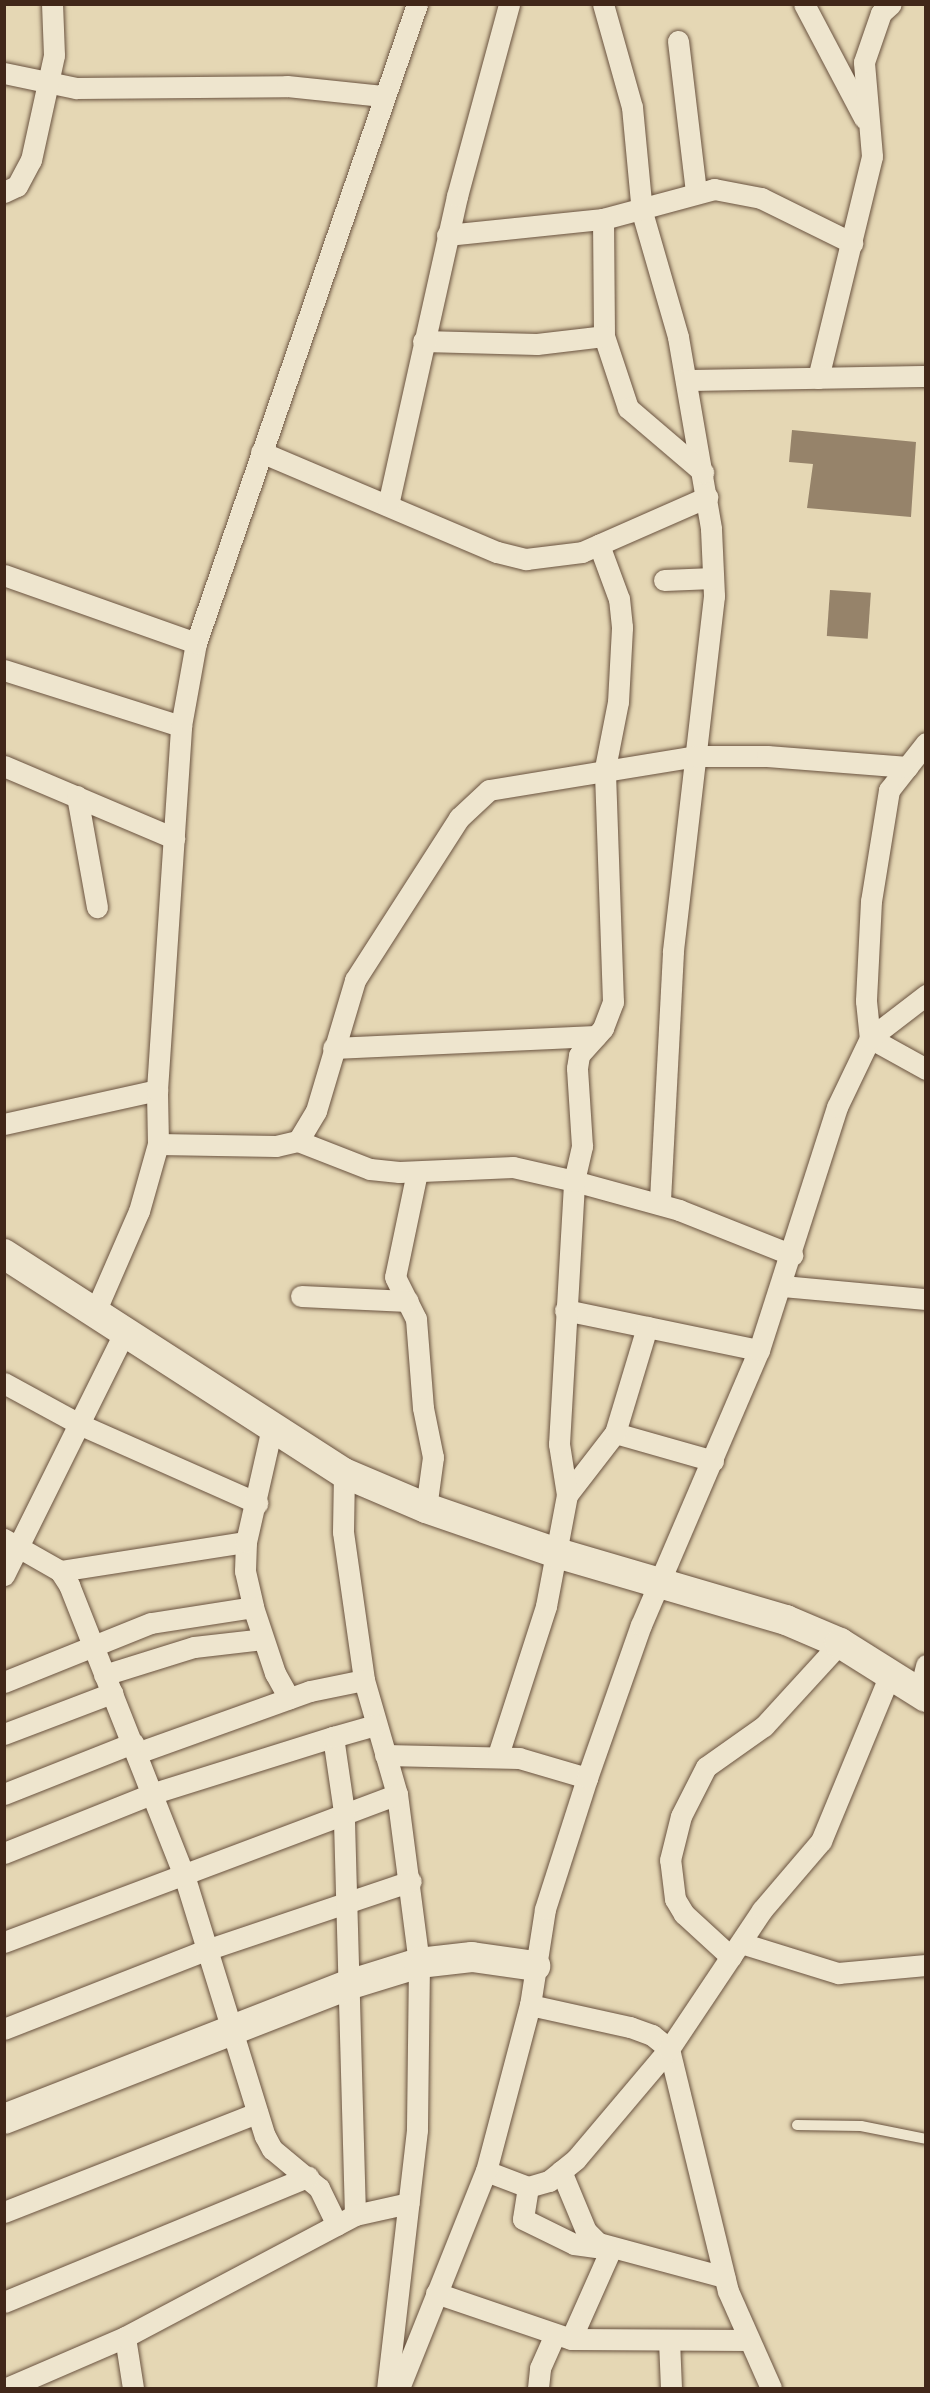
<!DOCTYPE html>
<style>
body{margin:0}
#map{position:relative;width:930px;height:2393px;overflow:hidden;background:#e5d7b4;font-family:"EB Garamond",serif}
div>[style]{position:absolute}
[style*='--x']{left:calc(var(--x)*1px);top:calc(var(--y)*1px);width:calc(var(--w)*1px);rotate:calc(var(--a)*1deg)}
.building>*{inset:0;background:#96836a;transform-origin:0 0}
.roads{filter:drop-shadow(0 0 2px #6a5340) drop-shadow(0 0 2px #6a5340)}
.lane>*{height:10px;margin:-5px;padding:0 5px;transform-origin:5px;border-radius:5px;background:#eee5ce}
.street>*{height:21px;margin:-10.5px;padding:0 10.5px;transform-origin:10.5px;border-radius:10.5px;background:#eee5ce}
.secondary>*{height:30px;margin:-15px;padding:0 15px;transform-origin:15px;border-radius:15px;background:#eee5ce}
span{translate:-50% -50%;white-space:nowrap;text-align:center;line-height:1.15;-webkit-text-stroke:4.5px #eee5ce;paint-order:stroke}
.frame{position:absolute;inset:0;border:6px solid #412719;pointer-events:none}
</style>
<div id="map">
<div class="building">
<div style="clip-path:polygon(792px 430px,916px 442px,911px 517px,807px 508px,813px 464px,789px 462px)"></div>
<div style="left:830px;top:590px;width:41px;height:46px;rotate:4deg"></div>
</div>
<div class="roads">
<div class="lane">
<div style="--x:797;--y:2125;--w:64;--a:0.9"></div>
<div style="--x:861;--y:2126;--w:66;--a:11.3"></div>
</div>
<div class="street">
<div style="--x:603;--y:4;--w:107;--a:74.3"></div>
<div style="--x:632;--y:107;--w:105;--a:84.6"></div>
<div style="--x:642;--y:212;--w:130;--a:73.9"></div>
<div style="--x:678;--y:337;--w:195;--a:80.2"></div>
<div style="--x:711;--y:529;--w:67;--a:87.4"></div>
<div style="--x:714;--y:596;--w:358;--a:96.6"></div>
<div style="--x:673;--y:952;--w:252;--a:93"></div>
<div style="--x:804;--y:4;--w:129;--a:62.2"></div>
<div style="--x:678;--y:41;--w:151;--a:83.2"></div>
<div style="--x:4;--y:73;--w:74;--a:11.8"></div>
<div style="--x:76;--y:88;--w:211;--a:-0.5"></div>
<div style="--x:287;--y:86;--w:96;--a:6"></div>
<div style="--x:4;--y:192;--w:14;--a:-25"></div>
<div style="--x:17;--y:186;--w:30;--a:-62"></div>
<div style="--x:31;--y:160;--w:107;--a:-77.6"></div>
<div style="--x:54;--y:55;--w:51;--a:-92.2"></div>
<div style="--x:603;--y:219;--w:117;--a:89.5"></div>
<div style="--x:604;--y:336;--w:76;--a:71.6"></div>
<div style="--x:628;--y:408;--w:99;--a:40.5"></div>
<div style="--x:447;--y:235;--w:157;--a:-5.9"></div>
<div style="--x:603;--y:219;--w:115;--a:-15.1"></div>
<div style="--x:714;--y:189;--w:48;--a:10.8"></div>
<div style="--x:761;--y:198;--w:102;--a:26.3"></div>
<div style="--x:423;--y:341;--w:114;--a:1.5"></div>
<div style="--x:537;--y:344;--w:67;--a:-6.8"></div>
<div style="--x:818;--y:378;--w:228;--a:-76.3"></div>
<div style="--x:872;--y:156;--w:94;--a:-94.9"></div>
<div style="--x:864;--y:62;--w:52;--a:-70.9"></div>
<div style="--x:881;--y:13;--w:13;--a:-42"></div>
<div style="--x:686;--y:380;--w:240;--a:-1"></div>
<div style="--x:261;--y:452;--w:256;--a:23"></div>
<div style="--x:497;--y:552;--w:30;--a:14"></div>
<div style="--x:526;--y:559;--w:56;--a:-7.1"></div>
<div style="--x:582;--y:552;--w:137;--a:-23.7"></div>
<div style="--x:388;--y:505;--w:317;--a:-77.4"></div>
<div style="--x:457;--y:196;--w:199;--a:-74.8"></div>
<div style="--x:4;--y:575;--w:204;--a:19.5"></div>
<div style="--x:664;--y:580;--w:49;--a:-2.3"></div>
<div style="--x:4;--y:670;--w:186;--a:17.6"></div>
<div style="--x:926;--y:743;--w:60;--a:128.2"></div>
<div style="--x:889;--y:790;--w:112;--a:99.2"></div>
<div style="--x:871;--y:901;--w:100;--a:92.9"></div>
<div style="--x:866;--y:1001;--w:37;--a:84"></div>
<div style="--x:870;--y:1038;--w:64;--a:29"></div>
<div style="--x:4;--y:766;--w:185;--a:23"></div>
<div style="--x:77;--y:796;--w:113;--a:79.8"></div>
<div style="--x:333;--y:1048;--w:263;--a:-2.6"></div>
<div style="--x:4;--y:1124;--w:157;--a:-12.5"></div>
<div style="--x:298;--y:1141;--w:77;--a:21.3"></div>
<div style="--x:370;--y:1169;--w:29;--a:6"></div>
<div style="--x:399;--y:1172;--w:114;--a:-2.5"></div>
<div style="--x:513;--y:1167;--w:63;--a:12.9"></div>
<div style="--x:574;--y:1181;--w:109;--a:15.4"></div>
<div style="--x:679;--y:1210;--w:122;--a:21.7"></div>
<div style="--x:158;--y:1144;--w:118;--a:1"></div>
<div style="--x:276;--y:1146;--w:23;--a:-13"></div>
<div style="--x:298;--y:1141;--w:35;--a:-59"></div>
<div style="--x:316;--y:1111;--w:137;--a:-73.4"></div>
<div style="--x:355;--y:980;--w:193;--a:-57.3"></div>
<div style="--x:459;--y:818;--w:41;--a:-43"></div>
<div style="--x:489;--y:790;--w:211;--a:-9.3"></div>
<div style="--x:697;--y:756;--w:70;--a:0"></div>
<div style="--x:767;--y:756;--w:141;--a:4.5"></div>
<div style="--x:417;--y:1172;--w:107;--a:101.8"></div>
<div style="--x:395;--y:1277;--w:47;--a:63.4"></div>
<div style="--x:416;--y:1319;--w:89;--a:85.5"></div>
<div style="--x:423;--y:1408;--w:50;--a:78.5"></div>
<div style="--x:433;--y:1457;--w:51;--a:97.8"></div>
<div style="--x:782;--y:1286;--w:145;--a:5.2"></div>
<div style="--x:301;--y:1296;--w:107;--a:2.7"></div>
<div style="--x:565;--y:1310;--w:198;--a:11.7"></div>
<div style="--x:95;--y:1312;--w:110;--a:-66.5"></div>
<div style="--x:139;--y:1211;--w:70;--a:-74.2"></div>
<div style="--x:158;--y:1144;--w:54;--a:-91.1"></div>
<div style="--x:157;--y:1090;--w:365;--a:-86.2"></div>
<div style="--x:181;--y:726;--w:84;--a:-79.8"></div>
<div style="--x:196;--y:643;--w:676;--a:-70.92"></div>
<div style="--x:4;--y:1383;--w:88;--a:28.6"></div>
<div style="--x:81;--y:1425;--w:193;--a:23.9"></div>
<div style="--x:615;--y:1433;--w:102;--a:15.9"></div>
<div style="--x:344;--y:1473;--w:59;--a:91"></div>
<div style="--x:343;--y:1532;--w:149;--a:81.9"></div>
<div style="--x:364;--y:1680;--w:119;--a:73.9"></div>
<div style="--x:397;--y:1794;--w:170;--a:82.6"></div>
<div style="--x:419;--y:1963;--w:167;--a:90.7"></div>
<div style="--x:417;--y:2130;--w:260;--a:96.6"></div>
<div style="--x:567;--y:1495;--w:78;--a:-52.3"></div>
<div style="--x:615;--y:1433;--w:111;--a:-73.2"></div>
<div style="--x:4;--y:1539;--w:64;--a:29.7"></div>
<div style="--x:60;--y:1571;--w:17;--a:57"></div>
<div style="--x:69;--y:1585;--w:312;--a:68.4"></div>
<div style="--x:184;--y:1875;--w:273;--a:72.8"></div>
<div style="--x:265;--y:2136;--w:15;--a:62"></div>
<div style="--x:272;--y:2149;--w:61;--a:39.7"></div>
<div style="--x:319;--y:2188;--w:41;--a:64.1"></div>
<div style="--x:246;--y:1542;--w:29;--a:92"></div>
<div style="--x:245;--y:1571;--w:37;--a:77"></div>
<div style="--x:253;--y:1607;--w:70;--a:71.6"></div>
<div style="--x:275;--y:1673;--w:29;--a:61"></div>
<div style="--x:60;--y:1571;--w:188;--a:-8.9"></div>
<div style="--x:246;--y:1542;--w:117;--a:-77.2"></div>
<div style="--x:4;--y:1575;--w:272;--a:-63.6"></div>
<div style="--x:104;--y:1675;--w:94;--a:-17.3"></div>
<div style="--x:194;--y:1647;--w:69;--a:-6.6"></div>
<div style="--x:4;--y:1682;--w:158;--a:-21.9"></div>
<div style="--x:151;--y:1623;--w:103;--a:-8.9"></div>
<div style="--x:919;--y:1694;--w:30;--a:-76"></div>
<div style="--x:4;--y:1734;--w:116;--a:-20.8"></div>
<div style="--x:137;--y:1753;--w:184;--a:-19.7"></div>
<div style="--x:310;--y:1691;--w:55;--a:-11.5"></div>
<div style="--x:385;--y:1755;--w:134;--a:1.3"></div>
<div style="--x:519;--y:1758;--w:71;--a:16.4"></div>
<div style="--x:498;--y:1755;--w:157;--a:-72.1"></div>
<div style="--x:546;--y:1606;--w:113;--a:-79.3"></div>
<div style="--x:567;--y:1495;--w:52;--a:-98.9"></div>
<div style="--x:559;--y:1444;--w:263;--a:-86.7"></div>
<div style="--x:574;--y:1181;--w:36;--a:-77"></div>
<div style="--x:582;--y:1146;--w:78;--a:-93.7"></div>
<div style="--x:577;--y:1068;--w:13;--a:-81"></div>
<div style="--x:579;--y:1055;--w:36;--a:-48"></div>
<div style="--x:603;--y:1028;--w:28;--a:-69"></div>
<div style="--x:613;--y:1002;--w:234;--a:-92"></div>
<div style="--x:605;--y:768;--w:67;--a:-78.9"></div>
<div style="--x:618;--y:702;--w:75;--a:-86.9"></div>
<div style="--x:622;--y:627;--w:28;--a:-96"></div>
<div style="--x:619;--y:599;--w:58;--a:-110.3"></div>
<div style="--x:4;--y:1794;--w:139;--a:-21.6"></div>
<div style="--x:4;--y:1853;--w:162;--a:-21.8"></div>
<div style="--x:154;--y:1793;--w:188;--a:-17.4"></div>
<div style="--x:4;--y:1942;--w:420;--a:-20.6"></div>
<div style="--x:741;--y:1943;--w:102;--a:17.2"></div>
<div style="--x:838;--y:1973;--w:88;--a:-5.2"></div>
<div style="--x:731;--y:1957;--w:64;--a:-137.5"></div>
<div style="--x:684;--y:1914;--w:17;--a:-121"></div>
<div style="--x:675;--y:1899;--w:39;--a:-97"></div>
<div style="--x:670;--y:1860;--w:45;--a:-76"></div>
<div style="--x:681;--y:1816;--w:55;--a:-63"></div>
<div style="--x:706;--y:1767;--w:71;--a:-35.3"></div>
<div style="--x:764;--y:1726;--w:113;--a:-47.5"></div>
<div style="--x:530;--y:2005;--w:102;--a:12.4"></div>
<div style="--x:630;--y:2027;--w:23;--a:20"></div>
<div style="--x:652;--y:2035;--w:22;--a:39"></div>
<div style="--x:669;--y:2049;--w:249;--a:76.3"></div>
<div style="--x:728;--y:2291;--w:106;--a:66.1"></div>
<div style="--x:4;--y:2029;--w:217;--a:-21.4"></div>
<div style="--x:206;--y:1950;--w:216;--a:-18.6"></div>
<div style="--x:486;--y:2171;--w:45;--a:20.9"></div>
<div style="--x:528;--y:2187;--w:22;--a:-16"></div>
<div style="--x:549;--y:2181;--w:35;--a:-39"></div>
<div style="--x:576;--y:2159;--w:144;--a:-49.8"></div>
<div style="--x:669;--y:2049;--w:167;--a:-56.2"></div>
<div style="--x:762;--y:1910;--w:91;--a:-49.5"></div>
<div style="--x:821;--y:1841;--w:178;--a:-67.5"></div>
<div style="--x:561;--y:2171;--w:65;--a:67.4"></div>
<div style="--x:586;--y:2231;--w:17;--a:45"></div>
<div style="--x:598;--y:2243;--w:131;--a:15.1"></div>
<div style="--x:528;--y:2187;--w:32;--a:99"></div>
<div style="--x:523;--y:2219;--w:57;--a:26.1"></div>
<div style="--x:574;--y:2244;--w:37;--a:8"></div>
<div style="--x:611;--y:2249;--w:98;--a:114"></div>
<div style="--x:4;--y:2212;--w:272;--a:-21.4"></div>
<div style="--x:355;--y:2215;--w:403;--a:-91.6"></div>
<div style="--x:344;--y:1812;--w:76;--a:-98.3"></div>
<div style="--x:333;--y:1737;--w:44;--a:-15.9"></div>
<div style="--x:436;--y:2293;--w:143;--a:18.8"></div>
<div style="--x:571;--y:2339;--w:177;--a:0.3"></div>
<div style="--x:4;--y:2302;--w:329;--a:-22.4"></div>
<div style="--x:125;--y:2337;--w:52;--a:81.1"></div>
<div style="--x:669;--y:2340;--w:48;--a:87.6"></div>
<div style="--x:7;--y:2388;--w:129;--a:-23.4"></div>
<div style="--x:125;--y:2337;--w:260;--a:-27.9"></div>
<div style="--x:355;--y:2215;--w:55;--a:-12.5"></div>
<div style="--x:399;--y:2388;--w:234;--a:-68.2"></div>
<div style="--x:486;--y:2171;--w:172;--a:-75.2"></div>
<div style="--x:530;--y:2005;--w:97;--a:-81.1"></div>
<div style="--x:545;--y:1909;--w:138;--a:-72.2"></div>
<div style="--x:587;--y:1778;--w:162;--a:-70.6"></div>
<div style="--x:641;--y:1625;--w:299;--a:-66.8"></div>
<div style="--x:759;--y:1350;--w:255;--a:-72.2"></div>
<div style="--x:837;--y:1107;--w:76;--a:-64.4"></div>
<div style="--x:870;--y:1038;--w:71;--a:-37.5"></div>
<div style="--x:538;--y:2388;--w:20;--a:-84"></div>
<div style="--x:540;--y:2368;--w:35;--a:-66"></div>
</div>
<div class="secondary">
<div style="--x:4;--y:1254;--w:404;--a:32.8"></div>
<div style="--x:344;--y:1473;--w:89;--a:23.1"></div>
<div style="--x:426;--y:1508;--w:139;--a:19"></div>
<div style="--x:557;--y:1553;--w:239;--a:16.3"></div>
<div style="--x:786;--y:1620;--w:59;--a:23.1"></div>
<div style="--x:840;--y:1643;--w:102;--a:32.1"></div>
<div style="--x:4;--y:2119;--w:369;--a:-21.3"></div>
<div style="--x:348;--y:1985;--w:74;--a:-17.2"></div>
<div style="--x:419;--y:1963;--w:53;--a:-6.5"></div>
<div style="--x:472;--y:1957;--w:64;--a:8.1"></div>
</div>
</div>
<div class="frame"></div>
</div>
